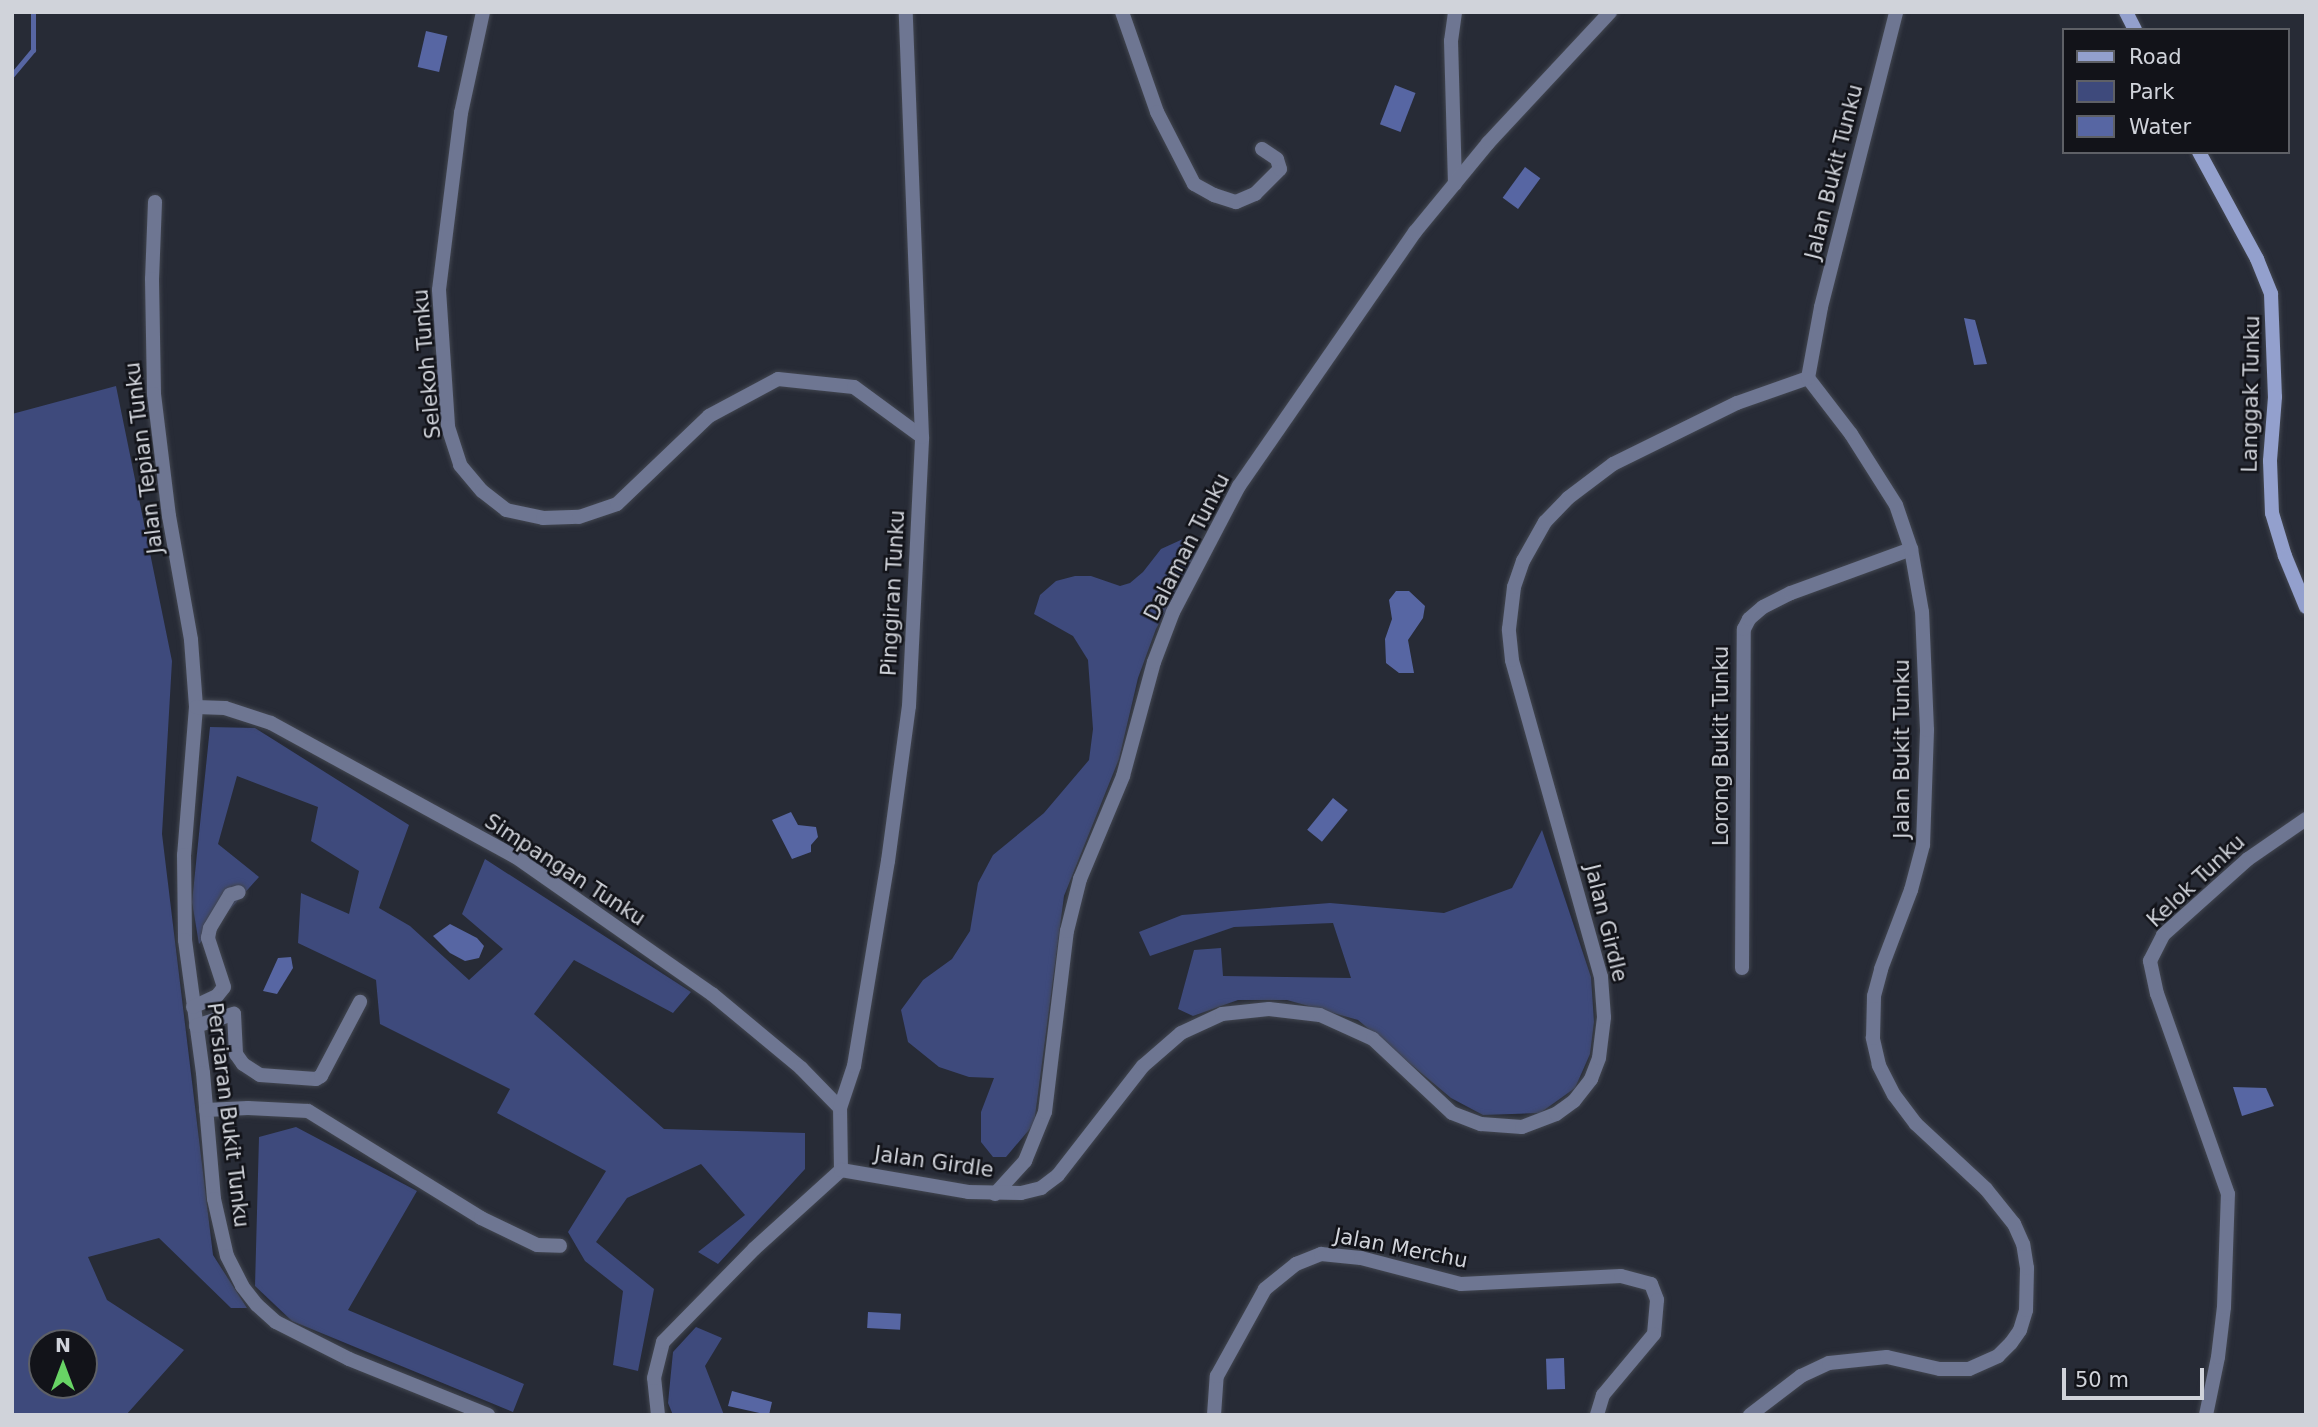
<!DOCTYPE html>
<style>
body{margin:0}
#map{position:relative;width:2318px;height:1427px;overflow:hidden;background:#272b36;font-family:"DejaVu Sans",sans-serif}
div>[style]{position:absolute}
[style*='--x']{left:calc(var(--x)*1px);top:calc(var(--y)*1px);width:calc(var(--w)*1px);rotate:calc(var(--a)*1deg)}
.green>*{inset:0;background:#3e4a7c}
.water>*{inset:0;background:#5766a3;transform-origin:0 0}
.stream>*{height:5px;margin:-2.5px;padding:0 2.5px;transform-origin:2.5px;border-radius:2.5px;background:#5766a3}
.roads{filter:drop-shadow(0 0 2px #424650) drop-shadow(0 0 2px #424650)}
.street>*{height:14px;margin:-7px;padding:0 7px;transform-origin:7px;border-radius:7px;background:#6e7692}
.secondary>*{height:14px;margin:-7px;padding:0 7px;transform-origin:7px;border-radius:7px;background:#93a0cd}
span{translate:-50% -50%;white-space:nowrap;text-align:center;line-height:1.15;-webkit-text-stroke:5px #121319;paint-order:stroke}
.street-label{font-size:21px;color:#d0d3da}
.frame{position:absolute;inset:0;border:14px solid #d0d3da;pointer-events:none}
.legend{position:absolute;left:2062px;top:28px;width:228px;height:126px;box-sizing:border-box;background:#121319;border:2px solid #5e6066;margin:0;padding:9px 12px;list-style:none;font-size:21px;color:#d0d3da}
.legend li{display:flex;align-items:center;gap:14px;height:35px}
.legend b{width:35px;border:2px solid #5e6066}
.north{position:absolute;left:28px;top:1329px;width:70px;height:70px;box-sizing:border-box;background:#121319;border:2px solid #5e6066;border-radius:50%;rotate:0deg;font-size:19px;font-weight:700;line-height:28px;text-align:center;color:#d0d3da}
.north::after{content:'';display:block;margin:auto;width:24px;height:32px;background:#68d465;clip-path:polygon(50% 0,100% 100%,50% 72%,0 100%)}
.scale{position:absolute;left:2062px;top:1368px;width:142px;height:32px;box-sizing:border-box;border:4px solid #d0d3da;border-top:0;padding-left:9px;font-size:21px;line-height:24px;white-space:nowrap;color:#d0d3da;-webkit-text-stroke:5px #121319;paint-order:stroke}
</style>
<div id="map">
<div class="green">
<div style="clip-path:polygon(evenodd,116px 386px,172px 661px,162px 834px,213px 1255px,247px 1308px,231px 1308px,159px 1238px,88px 1257px,107px 1300px,184px 1350px,126px 1415px,12px 1415px,12px 414px,116px 386px,84px 1343px,84px 1385px,42px 1385px,42px 1343px,84px 1343px)"></div>
<div style="clip-path:polygon(1183px 539px,1199px 552px,1156px 629px,1138px 678px,1119px 759px,1064px 896px,1034px 1124px,1006px 1157px,993px 1157px,981px 1142px,981px 1112px,994px 1078px,969px 1077px,939px 1067px,908px 1042px,901px 1010px,923px 980px,952px 959px,970px 931px,978px 883px,993px 855px,1044px 813px,1089px 760px,1093px 729px,1088px 660px,1073px 636px,1034px 614px,1040px 595px,1056px 581px,1075px 576px,1091px 576px,1120px 586px,1130px 583px,1143px 572px,1161px 549px)"></div>
<div style="clip-path:polygon(210px 727px,255px 728px,409px 825px,379px 908px,410px 926px,469px 980px,503px 949px,462px 914px,485px 859px,691px 992px,673px 1013px,574px 960px,534px 1014px,664px 1129px,805px 1133px,805px 1169px,718px 1264px,698px 1252px,745px 1215px,701px 1164px,627px 1198px,596px 1242px,654px 1289px,638px 1371px,613px 1365px,623px 1291px,585px 1261px,568px 1232px,606px 1171px,497px 1113px,510px 1089px,380px 1024px,376px 980px,298px 943px,301px 893px,349px 914px,359px 871px,311px 841px,318px 807px,237px 776px,218px 844px,259px 877px,199px 944px,192px 902px)"></div>
<div style="clip-path:polygon(1542px 830px,1591px 977px,1594px 1022px,1590px 1054px,1575px 1088px,1540px 1113px,1483px 1115px,1451px 1098px,1358px 1020px,1287px 1000px,1238px 1000px,1193px 1016px,1178px 1009px,1194px 950px,1221px 948px,1223px 976px,1351px 978px,1333px 923px,1234px 927px,1150px 956px,1139px 932px,1182px 915px,1330px 903px,1444px 913px,1512px 888px)"></div>
<div style="clip-path:polygon(296px 1127px,417px 1191px,348px 1310px,524px 1384px,513px 1412px,292px 1321px,255px 1286px,259px 1137px)"></div>
<div style="clip-path:polygon(696px 1327px,722px 1338px,705px 1366px,724px 1415px,673px 1415px,668px 1403px,673px 1352px)"></div>
</div>
<div class="water">
<div style="left:426px;top:31px;width:22px;height:37px;rotate:13deg"></div>
<div style="left:1395px;top:85px;width:22px;height:42px;rotate:21deg"></div>
<div style="left:1525px;top:167px;width:19px;height:38px;rotate:36deg"></div>
<div style="clip-path:polygon(1964px 318px,1975px 320px,1987px 364px,1974px 365px)"></div>
<div style="clip-path:polygon(1396px 591px,1409px 591px,1425px 606px,1423px 618px,1408px 640px,1414px 673px,1399px 673px,1386px 663px,1385px 639px,1392px 619px,1389px 600px)"></div>
<div style="left:1333px;top:798px;width:19px;height:41px;rotate:39deg"></div>
<div style="clip-path:polygon(791px 812px,798px 825px,816px 827px,818px 837px,811px 845px,811px 852px,792px 859px,772px 820px)"></div>
<div style="clip-path:polygon(450px 924px,477px 938px,484px 946px,479px 958px,465px 961px,450px 953px,433px 936px)"></div>
<div style="clip-path:polygon(291px 957px,293px 968px,277px 994px,263px 991px,278px 958px)"></div>
<div style="clip-path:polygon(2233px 1087px,2266px 1088px,2274px 1106px,2242px 1116px)"></div>
<div style="left:868px;top:1312px;width:33px;height:16px;rotate:3deg"></div>
<div style="left:1564px;top:1358px;width:31px;height:18px;rotate:88deg"></div>
<div style="clip-path:polygon(732px 1391px,772px 1402px,769px 1415px,728px 1406px)"></div>
</div>
<div class="stream">
<div style="--x:12;--y:75;--w:33;--a:-50"></div>
<div style="--x:33;--y:50;--w:38;--a:-90"></div>
</div>
<div class="roads">
<div class="street">
<div style="--x:483;--y:12;--w:103;--a:102.3"></div>
<div style="--x:461;--y:113;--w:178;--a:97.1"></div>
<div style="--x:439;--y:290;--w:137;--a:86.2"></div>
<div style="--x:448;--y:427;--w:40;--a:72"></div>
<div style="--x:460;--y:465;--w:34;--a:50"></div>
<div style="--x:482;--y:491;--w:31;--a:38"></div>
<div style="--x:506;--y:510;--w:38;--a:12"></div>
<div style="--x:543;--y:518;--w:36;--a:-2"></div>
<div style="--x:579;--y:517;--w:40;--a:-18.9"></div>
<div style="--x:617;--y:504;--w:127;--a:-43.7"></div>
<div style="--x:709;--y:416;--w:78;--a:-28.2"></div>
<div style="--x:778;--y:379;--w:76;--a:6"></div>
<div style="--x:854;--y:387;--w:84;--a:36.3"></div>
<div style="--x:1122;--y:12;--w:106;--a:70.7"></div>
<div style="--x:1157;--y:112;--w:81;--a:62.8"></div>
<div style="--x:1194;--y:184;--w:23;--a:29"></div>
<div style="--x:1214;--y:195;--w:23;--a:18"></div>
<div style="--x:1236;--y:202;--w:21;--a:-23"></div>
<div style="--x:1255;--y:194;--w:35;--a:-45"></div>
<div style="--x:1280;--y:169;--w:10;--a:-107"></div>
<div style="--x:1277;--y:159;--w:18;--a:-146"></div>
<div style="--x:1455;--y:184;--w:143;--a:-91.6"></div>
<div style="--x:1451;--y:41;--w:29;--a:-82"></div>
<div style="--x:155;--y:202;--w:77;--a:92.2"></div>
<div style="--x:152;--y:279;--w:115;--a:89"></div>
<div style="--x:154;--y:394;--w:123;--a:83"></div>
<div style="--x:169;--y:516;--w:126;--a:79.9"></div>
<div style="--x:191;--y:640;--w:67;--a:85.7"></div>
<div style="--x:196;--y:707;--w:148;--a:94.6"></div>
<div style="--x:184;--y:855;--w:85;--a:89.3"></div>
<div style="--x:185;--y:940;--w:134;--a:82.3"></div>
<div style="--x:203;--y:1073;--w:126;--a:85"></div>
<div style="--x:214;--y:1199;--w:58;--a:77.2"></div>
<div style="--x:227;--y:1256;--w:34;--a:63"></div>
<div style="--x:242;--y:1286;--w:24;--a:52"></div>
<div style="--x:257;--y:1305;--w:25;--a:42"></div>
<div style="--x:276;--y:1322;--w:82;--a:26.9"></div>
<div style="--x:349;--y:1359;--w:150;--a:21.9"></div>
<div style="--x:196;--y:707;--w:29;--a:2"></div>
<div style="--x:225;--y:708;--w:48;--a:18.1"></div>
<div style="--x:271;--y:723;--w:279;--a:28.7"></div>
<div style="--x:516;--y:857;--w:239;--a:35"></div>
<div style="--x:712;--y:994;--w:116;--a:39.7"></div>
<div style="--x:801;--y:1068;--w:56;--a:45.7"></div>
<div style="--x:1742;--y:968;--w:339;--a:-89.7"></div>
<div style="--x:1744;--y:629;--w:11;--a:-63"></div>
<div style="--x:1749;--y:619;--w:18;--a:-41"></div>
<div style="--x:1763;--y:607;--w:31;--a:-27"></div>
<div style="--x:1791;--y:593;--w:128;--a:-20.1"></div>
<div style="--x:193;--y:1007;--w:26;--a:-25"></div>
<div style="--x:217;--y:996;--w:11;--a:-52"></div>
<div style="--x:224;--y:987;--w:52;--a:-108.1"></div>
<div style="--x:208;--y:938;--w:10;--a:-79"></div>
<div style="--x:210;--y:928;--w:39;--a:-59"></div>
<div style="--x:230;--y:895;--w:9;--a:-18"></div>
<div style="--x:196;--y:1026;--w:40;--a:-18"></div>
<div style="--x:234;--y:1014;--w:40;--a:87.1"></div>
<div style="--x:236;--y:1054;--w:12;--a:55"></div>
<div style="--x:243;--y:1064;--w:20;--a:33"></div>
<div style="--x:260;--y:1075;--w:56;--a:4.1"></div>
<div style="--x:316;--y:1079;--w:6;--a:-31"></div>
<div style="--x:321;--y:1076;--w:84;--a:-62.2"></div>
<div style="--x:206;--y:1110;--w:42;--a:-2.7"></div>
<div style="--x:248;--y:1108;--w:60;--a:2.9"></div>
<div style="--x:308;--y:1111;--w:203;--a:31.7"></div>
<div style="--x:481;--y:1218;--w:62;--a:25.7"></div>
<div style="--x:537;--y:1245;--w:23;--a:2"></div>
<div style="--x:841;--y:1170;--w:62;--a:-90.9"></div>
<div style="--x:840;--y:1108;--w:44;--a:-71.6"></div>
<div style="--x:854;--y:1066;--w:208;--a:-80.6"></div>
<div style="--x:888;--y:861;--w:156;--a:-82.3"></div>
<div style="--x:909;--y:706;--w:269;--a:-87.2"></div>
<div style="--x:922;--y:437;--w:425;--a:-92.2"></div>
<div style="--x:995;--y:1194;--w:45;--a:-47.7"></div>
<div style="--x:1025;--y:1161;--w:53;--a:-67.8"></div>
<div style="--x:1045;--y:1112;--w:182;--a:-83.1"></div>
<div style="--x:1067;--y:931;--w:54;--a:-76"></div>
<div style="--x:1080;--y:879;--w:112;--a:-67.3"></div>
<div style="--x:1123;--y:776;--w:118;--a:-74.8"></div>
<div style="--x:1154;--y:662;--w:53;--a:-69.2"></div>
<div style="--x:1173;--y:612;--w:142;--a:-62.4"></div>
<div style="--x:1239;--y:486;--w:309;--a:-55.3"></div>
<div style="--x:1415;--y:232;--w:115;--a:-50.6"></div>
<div style="--x:1488;--y:143;--w:179;--a:-47"></div>
<div style="--x:658;--y:1415;--w:37;--a:-96"></div>
<div style="--x:654;--y:1378;--w:37;--a:-76"></div>
<div style="--x:663;--y:1342;--w:130;--a:-45.6"></div>
<div style="--x:754;--y:1249;--w:118;--a:-42.2"></div>
<div style="--x:841;--y:1170;--w:129;--a:9.8"></div>
<div style="--x:968;--y:1192;--w:53;--a:1.1"></div>
<div style="--x:1021;--y:1193;--w:21;--a:-14"></div>
<div style="--x:1041;--y:1188;--w:21;--a:-37"></div>
<div style="--x:1058;--y:1175;--w:138;--a:-52.1"></div>
<div style="--x:1143;--y:1066;--w:50;--a:-41"></div>
<div style="--x:1181;--y:1033;--w:45;--a:-24.9"></div>
<div style="--x:1222;--y:1014;--w:47;--a:-6.1"></div>
<div style="--x:1269;--y:1009;--w:51;--a:6.7"></div>
<div style="--x:1320;--y:1015;--w:58;--a:24.4"></div>
<div style="--x:1373;--y:1039;--w:108;--a:43.1"></div>
<div style="--x:1452;--y:1113;--w:31;--a:21"></div>
<div style="--x:1481;--y:1124;--w:41;--a:4.2"></div>
<div style="--x:1522;--y:1127;--w:36;--a:-21"></div>
<div style="--x:1556;--y:1114;--w:22;--a:-36"></div>
<div style="--x:1574;--y:1101;--w:28;--a:-52"></div>
<div style="--x:1591;--y:1079;--w:22;--a:-69"></div>
<div style="--x:1599;--y:1058;--w:41;--a:-83"></div>
<div style="--x:1604;--y:1017;--w:40;--a:-94.3"></div>
<div style="--x:1601;--y:977;--w:329;--a:-105.7"></div>
<div style="--x:1512;--y:660;--w:31;--a:-96"></div>
<div style="--x:1509;--y:629;--w:42;--a:-83.2"></div>
<div style="--x:1514;--y:587;--w:28;--a:-71"></div>
<div style="--x:1523;--y:561;--w:45;--a:-60.6"></div>
<div style="--x:1545;--y:522;--w:33;--a:-46"></div>
<div style="--x:1568;--y:498;--w:56;--a:-37.1"></div>
<div style="--x:1613;--y:464;--w:138;--a:-26.2"></div>
<div style="--x:1737;--y:403;--w:75;--a:-19.4"></div>
<div style="--x:1214;--y:1415;--w:39;--a:-86"></div>
<div style="--x:1217;--y:1376;--w:99;--a:-61.1"></div>
<div style="--x:1265;--y:1289;--w:40;--a:-39"></div>
<div style="--x:1296;--y:1264;--w:27;--a:-22"></div>
<div style="--x:1321;--y:1254;--w:40;--a:5.7"></div>
<div style="--x:1361;--y:1258;--w:103;--a:14.6"></div>
<div style="--x:1461;--y:1284;--w:160;--a:-2.9"></div>
<div style="--x:1621;--y:1276;--w:31;--a:15"></div>
<div style="--x:1651;--y:1284;--w:17;--a:69"></div>
<div style="--x:1657;--y:1300;--w:34;--a:95"></div>
<div style="--x:1654;--y:1334;--w:80;--a:129.9"></div>
<div style="--x:1603;--y:1395;--w:21;--a:107"></div>
<div style="--x:1750;--y:1415;--w:64;--a:-37.4"></div>
<div style="--x:1801;--y:1376;--w:31;--a:-25"></div>
<div style="--x:1829;--y:1363;--w:58;--a:-5.9"></div>
<div style="--x:1887;--y:1357;--w:54;--a:12.8"></div>
<div style="--x:1940;--y:1369;--w:29;--a:0"></div>
<div style="--x:1969;--y:1369;--w:32;--a:-24"></div>
<div style="--x:1998;--y:1356;--w:18;--a:-45"></div>
<div style="--x:2011;--y:1343;--w:16;--a:-55"></div>
<div style="--x:2020;--y:1330;--w:21;--a:-73"></div>
<div style="--x:2026;--y:1310;--w:42;--a:-88.6"></div>
<div style="--x:2027;--y:1268;--w:24;--a:-99"></div>
<div style="--x:2023;--y:1244;--w:22;--a:-114"></div>
<div style="--x:2014;--y:1224;--w:45;--a:-128.7"></div>
<div style="--x:1986;--y:1189;--w:96;--a:-137.1"></div>
<div style="--x:1916;--y:1124;--w:36;--a:-127"></div>
<div style="--x:1894;--y:1095;--w:34;--a:-117"></div>
<div style="--x:1879;--y:1065;--w:28;--a:-103"></div>
<div style="--x:1873;--y:1038;--w:42;--a:-88.6"></div>
<div style="--x:1874;--y:996;--w:28;--a:-75"></div>
<div style="--x:1881;--y:969;--w:85;--a:-69.2"></div>
<div style="--x:1911;--y:890;--w:47;--a:-75.1"></div>
<div style="--x:1923;--y:845;--w:115;--a:-88"></div>
<div style="--x:1927;--y:730;--w:118;--a:-92.4"></div>
<div style="--x:1922;--y:612;--w:64;--a:-99.9"></div>
<div style="--x:1911;--y:549;--w:46;--a:-108.8"></div>
<div style="--x:1896;--y:505;--w:84;--a:-122.4"></div>
<div style="--x:1851;--y:434;--w:71;--a:-127.5"></div>
<div style="--x:1808;--y:378;--w:72;--a:-79.6"></div>
<div style="--x:1821;--y:307;--w:304;--a:-75.7"></div>
<div style="--x:2206;--y:1415;--w:59;--a:-78.3"></div>
<div style="--x:2218;--y:1357;--w:50;--a:-83.2"></div>
<div style="--x:2224;--y:1307;--w:113;--a:-88"></div>
<div style="--x:2228;--y:1194;--w:212;--a:-109.5"></div>
<div style="--x:2157;--y:994;--w:34;--a:-102"></div>
<div style="--x:2150;--y:961;--w:29;--a:-63"></div>
<div style="--x:2163;--y:935;--w:114;--a:-41.8"></div>
<div style="--x:2248;--y:859;--w:70;--a:-34.6"></div>
</div>
<div class="secondary">
<div style="--x:2126;--y:12;--w:20;--a:63"></div>
<div style="--x:2199;--y:152;--w:122;--a:61.5"></div>
<div style="--x:2257;--y:259;--w:38;--a:68"></div>
<div style="--x:2271;--y:294;--w:103;--a:87.8"></div>
<div style="--x:2275;--y:397;--w:64;--a:94.5"></div>
<div style="--x:2270;--y:461;--w:52;--a:87.8"></div>
<div style="--x:2272;--y:513;--w:45;--a:73.2"></div>
<div style="--x:2285;--y:556;--w:55;--a:67.6"></div>
</div>
</div>
<div class="street-label">
<span style="left:1834px;top:172px;rotate:-76deg">Jalan Bukit Tunku</span>
<span style="left:427px;top:364px;rotate:-95deg">Selekoh Tunku</span>
<span style="left:2251px;top:394px;rotate:-89deg">Langgak Tunku</span>
<span style="left:144px;top:458px;rotate:-97deg">Jalan Tepian Tunku</span>
<span style="left:1187px;top:547px;rotate:-63deg">Dalaman Tunku</span>
<span style="left:893px;top:593px;rotate:-87deg">Pinggiran Tunku</span>
<span style="left:1721px;top:746px;rotate:-90deg">Lorong Bukit Tunku</span>
<span style="left:1902px;top:749px;rotate:-90deg">Jalan Bukit Tunku</span>
<span style="left:565px;top:870px;rotate:33deg">Simpangan Tunku</span>
<span style="left:2196px;top:881px;rotate:-43deg">Kelok Tunku</span>
<span style="left:1606px;top:923px;rotate:76deg">Jalan Girdle</span>
<span style="left:228px;top:1115px;rotate:83deg">Persiaran Bukit Tunku</span>
<span style="left:934px;top:1162px;rotate:8deg">Jalan Girdle</span>
<span style="left:1401px;top:1248px;rotate:11deg">Jalan Merchu</span>
</div>
<div class="frame"></div>
<ul class="legend">
<li><b style="height:9px;background:#93a0cd"></b>Road</li>
<li><b style="height:19px;background:#3e4a7c"></b>Park</li>
<li><b style="height:19px;background:#5766a3"></b>Water</li>
</ul>
<div class="north">N</div>
<div class="scale">50 m</div>
</div>
